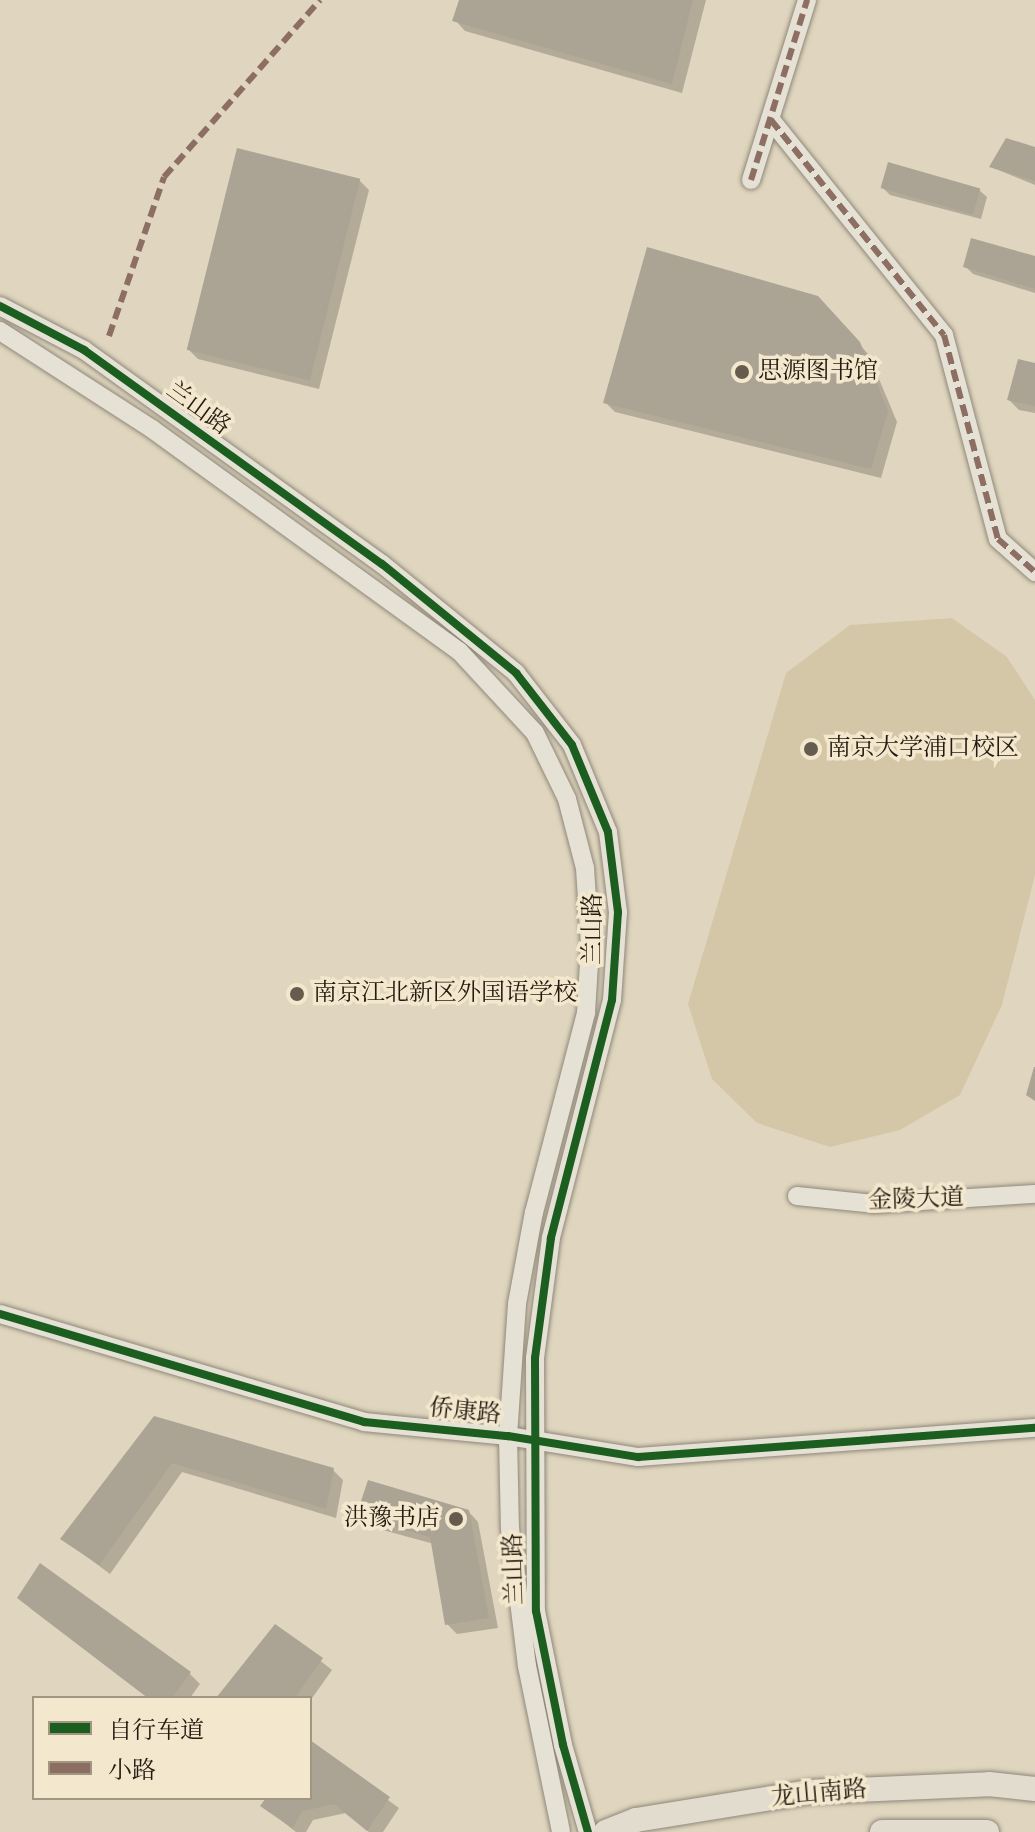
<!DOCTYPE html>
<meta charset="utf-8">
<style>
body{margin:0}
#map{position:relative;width:1035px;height:1832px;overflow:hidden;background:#e0d6bf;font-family:"IM FELL DW Pica","Noto Serif SC",serif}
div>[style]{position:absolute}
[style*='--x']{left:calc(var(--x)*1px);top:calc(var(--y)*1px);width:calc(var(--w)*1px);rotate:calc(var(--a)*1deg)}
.green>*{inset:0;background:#d4c7a8}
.shadow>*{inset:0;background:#0003}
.building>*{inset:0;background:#aba394;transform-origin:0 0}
.roads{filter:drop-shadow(0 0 2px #8f887a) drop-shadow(0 0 2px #8f887a)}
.minor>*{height:18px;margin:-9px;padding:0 9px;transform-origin:9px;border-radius:9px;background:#e6e1d5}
.major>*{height:24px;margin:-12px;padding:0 12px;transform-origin:12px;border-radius:12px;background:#e2dcce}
.quiet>*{height:6px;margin-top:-3px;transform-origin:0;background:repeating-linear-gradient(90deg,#8d6e63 0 12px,transparent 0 18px)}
.cycleway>*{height:8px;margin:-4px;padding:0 4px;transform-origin:4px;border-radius:4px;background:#1b5e20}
.dots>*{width:22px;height:22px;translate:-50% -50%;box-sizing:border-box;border:4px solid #f3e8cd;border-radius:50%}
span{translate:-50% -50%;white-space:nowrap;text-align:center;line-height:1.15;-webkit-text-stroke:7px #f3e8cd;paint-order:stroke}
.poi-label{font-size:24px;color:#241a10}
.left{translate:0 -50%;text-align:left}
.right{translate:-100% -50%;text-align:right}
.street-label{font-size:24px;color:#241a10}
.legend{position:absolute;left:32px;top:1696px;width:280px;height:104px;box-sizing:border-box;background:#f3e8cd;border:2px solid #a09681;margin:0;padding:10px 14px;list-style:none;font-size:24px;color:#241a10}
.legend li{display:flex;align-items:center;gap:16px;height:40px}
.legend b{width:40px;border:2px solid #a09681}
</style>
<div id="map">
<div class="green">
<div style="clip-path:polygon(952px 618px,1007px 657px,1035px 700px,1035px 875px,1002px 1005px,960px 1095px,900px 1130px,830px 1147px,757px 1123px,712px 1079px,688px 1004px,786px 673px,850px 625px)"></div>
</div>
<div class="shadow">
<div style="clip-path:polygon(461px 0,706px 0,682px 93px,465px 31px,455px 20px)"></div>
<div style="clip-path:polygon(1035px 149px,1035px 185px,991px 167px)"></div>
<div style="clip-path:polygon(889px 164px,979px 190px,987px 197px,981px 219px,890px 195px,883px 188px)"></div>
<div style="clip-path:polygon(359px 180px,369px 190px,319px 389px,198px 359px,188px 349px)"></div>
<div style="clip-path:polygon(1035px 258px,1035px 293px,973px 274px,965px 266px)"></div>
<div style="clip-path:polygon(828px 309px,869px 355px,897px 422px,881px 478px,615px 412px,605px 402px)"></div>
<div style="clip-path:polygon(1035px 365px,1035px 413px,1019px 410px,1009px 400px)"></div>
<div style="clip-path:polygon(154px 1418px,333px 1470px,343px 1480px,336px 1518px,182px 1472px,110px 1574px,63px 1539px)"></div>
<div style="clip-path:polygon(468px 1511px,478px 1522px,498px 1628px,457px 1634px,447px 1624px,434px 1544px,368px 1526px,358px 1516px)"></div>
<div style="clip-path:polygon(41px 1566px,190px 1674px,200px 1684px,190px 1698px,148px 1698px,30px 1608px)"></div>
<div style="clip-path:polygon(276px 1626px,332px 1670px,310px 1701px,218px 1698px)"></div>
<div style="clip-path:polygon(310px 1744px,399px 1808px,383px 1832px,369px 1832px,346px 1813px,313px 1820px,306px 1832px,296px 1832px,263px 1806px,269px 1798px,310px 1798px)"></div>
</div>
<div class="building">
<div style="clip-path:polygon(459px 0,693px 0,672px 84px,452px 21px)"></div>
<div style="clip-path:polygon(1006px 138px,1035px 147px,1035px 181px,989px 167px)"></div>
<div style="left:237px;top:148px;width:127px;height:208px;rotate:14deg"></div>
<div style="left:888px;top:162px;width:96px;height:27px;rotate:16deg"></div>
<div style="clip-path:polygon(971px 238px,1035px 256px,1035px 289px,963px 267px)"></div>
<div style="clip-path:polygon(647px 247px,818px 296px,860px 342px,888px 411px,871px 469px,603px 403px)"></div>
<div style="clip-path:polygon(1018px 359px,1035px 363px,1035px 406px,1007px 400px)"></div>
<div style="clip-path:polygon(1034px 1067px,1035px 1067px,1035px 1101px,1026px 1095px)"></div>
<div style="clip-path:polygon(154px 1416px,334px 1468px,326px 1509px,172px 1463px,99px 1565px,60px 1539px)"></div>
<div style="clip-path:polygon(368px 1480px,469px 1510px,489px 1618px,445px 1625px,430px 1537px,356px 1516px)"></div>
<div style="clip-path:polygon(40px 1563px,191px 1672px,172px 1698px,148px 1698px,17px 1598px)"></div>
<div style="clip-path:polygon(275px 1624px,323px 1658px,295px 1698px,216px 1698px)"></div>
<div style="clip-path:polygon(310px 1740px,390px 1797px,367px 1831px,334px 1804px,303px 1811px,292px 1828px,260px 1806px,266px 1798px,310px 1798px)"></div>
</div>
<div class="roads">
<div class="minor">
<div style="--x:771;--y:120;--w:276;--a:51.2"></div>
<div style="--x:944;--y:335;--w:211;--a:75.2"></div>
<div style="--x:998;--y:539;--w:50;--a:41.7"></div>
<div style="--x:751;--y:180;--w:189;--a:-72.7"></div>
<div style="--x:0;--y:306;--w:95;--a:27.6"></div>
<div style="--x:84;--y:350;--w:367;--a:35.7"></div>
<div style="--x:382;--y:564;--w:173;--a:39.1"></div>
<div style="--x:516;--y:673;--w:91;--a:52.1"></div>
<div style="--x:572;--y:745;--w:94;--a:67.5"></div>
<div style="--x:608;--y:832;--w:81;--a:82.9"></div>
<div style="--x:618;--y:912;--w:88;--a:93.9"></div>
<div style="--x:612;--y:1000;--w:246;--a:104.4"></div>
<div style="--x:551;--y:1238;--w:121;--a:97.6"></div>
<div style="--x:535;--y:1358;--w:253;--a:89.8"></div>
<div style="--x:536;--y:1611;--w:137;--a:78.6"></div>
<div style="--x:563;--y:1745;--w:91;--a:74"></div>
<div style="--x:0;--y:331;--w:181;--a:32.8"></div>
<div style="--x:152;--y:429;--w:380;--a:35.9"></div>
<div style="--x:460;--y:652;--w:110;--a:47.2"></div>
<div style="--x:535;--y:733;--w:73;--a:64.1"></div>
<div style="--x:567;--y:799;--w:71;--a:75.4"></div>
<div style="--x:585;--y:868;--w:78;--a:86.3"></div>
<div style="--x:590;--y:946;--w:67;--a:93.4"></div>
<div style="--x:586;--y:1013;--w:206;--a:104.6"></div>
<div style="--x:534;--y:1212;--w:94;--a:100.5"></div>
<div style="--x:517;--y:1304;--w:132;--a:93.9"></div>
<div style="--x:508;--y:1436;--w:92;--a:88.8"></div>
<div style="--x:510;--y:1528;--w:139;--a:83"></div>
<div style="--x:527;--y:1666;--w:169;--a:78.4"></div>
<div style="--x:797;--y:1196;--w:77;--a:5.9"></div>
<div style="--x:874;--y:1204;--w:161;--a:-3.6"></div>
<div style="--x:0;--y:1314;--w:380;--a:16.5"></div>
<div style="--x:364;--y:1422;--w:145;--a:5.6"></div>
<div style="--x:508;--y:1436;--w:132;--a:9.2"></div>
<div style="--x:638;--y:1457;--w:398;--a:-4.2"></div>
</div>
<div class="major">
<div style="--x:606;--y:1832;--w:32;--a:-22"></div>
<div style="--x:636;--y:1820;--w:175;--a:-9.2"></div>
<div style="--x:809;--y:1792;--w:180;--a:-2.5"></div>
<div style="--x:989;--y:1784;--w:46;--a:6.2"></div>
<div style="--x:882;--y:1832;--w:105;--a:0"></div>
</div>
</div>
<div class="quiet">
<div style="--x:771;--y:120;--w:276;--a:51.2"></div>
<div style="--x:944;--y:335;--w:211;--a:75.2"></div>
<div style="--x:998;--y:539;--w:50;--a:41.7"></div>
<div style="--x:751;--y:180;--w:189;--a:-72.7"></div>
<div style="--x:109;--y:336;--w:168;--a:-70.9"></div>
<div style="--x:164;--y:177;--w:236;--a:-48.6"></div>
</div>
<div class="cycleway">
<div style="--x:0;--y:306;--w:95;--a:27.6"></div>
<div style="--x:84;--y:350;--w:367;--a:35.7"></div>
<div style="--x:382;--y:564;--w:173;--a:39.1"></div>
<div style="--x:516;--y:673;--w:91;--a:52.1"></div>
<div style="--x:572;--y:745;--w:94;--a:67.5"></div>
<div style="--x:608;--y:832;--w:81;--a:82.9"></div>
<div style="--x:618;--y:912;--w:88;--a:93.9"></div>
<div style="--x:612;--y:1000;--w:246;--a:104.4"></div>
<div style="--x:551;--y:1238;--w:121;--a:97.6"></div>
<div style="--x:535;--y:1358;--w:253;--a:89.8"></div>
<div style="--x:536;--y:1611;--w:137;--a:78.6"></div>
<div style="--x:563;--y:1745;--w:91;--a:74"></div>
<div style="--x:0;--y:1314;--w:380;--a:16.5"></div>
<div style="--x:364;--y:1422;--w:145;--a:5.6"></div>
<div style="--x:508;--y:1436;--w:132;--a:9.2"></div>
<div style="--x:638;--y:1457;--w:398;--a:-4.2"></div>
</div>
<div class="dots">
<div style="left:742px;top:372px;background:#665c4d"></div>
<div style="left:811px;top:749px;background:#665c4d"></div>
<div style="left:297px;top:994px;background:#665c4d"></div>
<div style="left:456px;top:1519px;background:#665c4d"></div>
</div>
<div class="poi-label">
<span class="left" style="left:758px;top:372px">思源图书馆</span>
<span class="left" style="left:827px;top:749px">南京大学浦口校区</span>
<span class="left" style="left:313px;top:994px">南京江北新区外国语学校</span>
<span class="right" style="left:440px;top:1519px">洪豫书店</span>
</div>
<div class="street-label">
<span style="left:198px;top:409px;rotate:36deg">兰山路</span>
<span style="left:594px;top:929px;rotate:-90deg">兰山路</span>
<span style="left:916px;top:1200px;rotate:-2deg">金陵大道</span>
<span style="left:465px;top:1412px;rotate:6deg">侨康路</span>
<span style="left:515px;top:1569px;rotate:-92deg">兰山路</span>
<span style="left:819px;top:1794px;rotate:-5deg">龙山南路</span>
</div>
<ul class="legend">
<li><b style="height:10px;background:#1b5e20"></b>自行车道</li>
<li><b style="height:10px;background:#8d6e63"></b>小路</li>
</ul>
</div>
